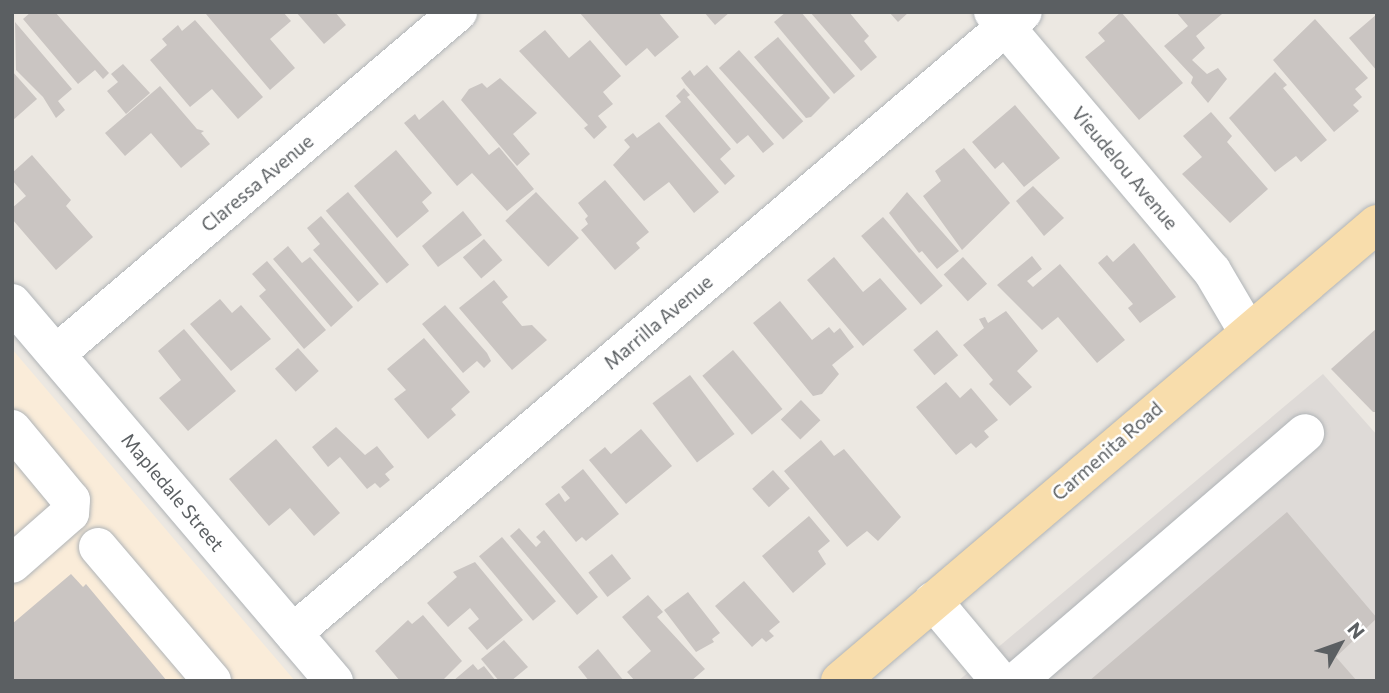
<!DOCTYPE html>
<style>
body{margin:0}
#map{position:relative;width:1389px;height:693px;overflow:hidden;background:#ece8e2;font-family:Commissioner,sans-serif}
div>[style]{position:absolute}
[style*='--x']{left:calc(var(--x)*1px);top:calc(var(--y)*1px);width:calc(var(--w)*1px);rotate:calc(var(--a)*1deg)}
.commercial>*{inset:0;background:#faecd9}
.industrial>*{inset:0;background:#dedad7}
.building>*{inset:0;background:#cac5c2;transform-origin:0 0}
.roads{filter:drop-shadow(0 0 2px #b0b4b7) drop-shadow(0 0 2px #b0b4b7)}
.minor>*{height:38px;margin:-19px;padding:0 19px;transform-origin:19px;border-radius:19px;background:#fff}
.major>*{height:38px;margin:-19px;padding:0 19px;transform-origin:19px;border-radius:19px;background:#f8ddac}
span{translate:-50% -50%;white-space:nowrap;text-align:center;line-height:1.15;-webkit-text-stroke:5px #fff;paint-order:stroke}
.street-label{font-size:19px;color:#5b5f62}
.frame{position:absolute;inset:0;border:14px solid #5b5f62;pointer-events:none}
.north{position:absolute;left:1305px;top:609px;width:70px;height:70px;-webkit-text-stroke:5px #fff;paint-order:stroke;rotate:50deg;font-size:19px;font-weight:700;line-height:28px;text-align:center;color:#5b5f62}
.north::after{content:'';display:block;margin:auto;width:24px;height:32px;background:#5b5f62;clip-path:polygon(50% 0,100% 100%,50% 72%,0 100%)}
</style>
<div id="map">
<div class="commercial">
<div style="clip-path:polygon(12px 349px,295px 681px,12px 681px)"></div>
</div>
<div class="industrial">
<div style="clip-path:polygon(1323px 374px,1377px 435px,1377px 681px,958px 681px)"></div>
</div>
<div class="building">
<div style="clip-path:polygon(31px 12px,55px 12px,109px 73px,103px 79px,95px 70px,78px 84px,23px 19px)"></div>
<div style="clip-path:polygon(283px 12px,291px 21px,270px 39px,295px 68px,270px 90px,206px 14px)"></div>
<div style="clip-path:polygon(296px 12px,335px 12px,346px 25px,324px 44px)"></div>
<div style="clip-path:polygon(579px 12px,658px 12px,679px 37px,655px 57px,647px 48px,626px 66px)"></div>
<div style="clip-path:polygon(704px 12px,730px 12px,715px 25px)"></div>
<div style="clip-path:polygon(786px 12px,801px 12px,855px 76px,834px 94px,774px 22px)"></div>
<div style="clip-path:polygon(810px 12px,849px 12px,869px 36px,864px 41px,877px 57px,861px 71px)"></div>
<div style="clip-path:polygon(889px 12px,909px 12px,898px 22px)"></div>
<div style="clip-path:polygon(1121px 12px,1183px 83px,1139px 120px,1085px 57px,1105px 41px,1098px 33px)"></div>
<div style="clip-path:polygon(1176px 12px,1222px 14px,1196px 36px,1205px 48px,1192px 60px,1207px 74px,1218px 68px,1227px 79px,1208px 103px,1191px 83px,1193px 77px,1164px 46px,1188px 26px)"></div>
<div style="clip-path:polygon(1377px 14px,1377px 71px,1349px 38px)"></div>
<div style="clip-path:polygon(1315px 19px,1368px 78px,1355px 89px,1362px 97px,1353px 105px,1359px 111px,1334px 132px,1273px 60px)"></div>
<div style="clip-path:polygon(195px 20px,263px 97px,238px 119px,212px 89px,190px 107px,150px 60px,167px 45px,162px 39px,178px 25px,182px 31px)"></div>
<div style="clip-path:polygon(15px 22px,72px 89px,58px 101px,65px 110px,56px 118px,43px 97px,16px 70px)"></div>
<div style="clip-path:polygon(545px 30px,569px 58px,590px 40px,621px 76px,603px 92px,613px 104px,598px 116px,607px 127px,594px 139px,584px 128px,588px 125px,519px 51px)"></div>
<div style="clip-path:polygon(778px 37px,830px 98px,811px 117px,806px 118px,754px 57px)"></div>
<div style="left:739px;top:50px;width:96px;height:27px;rotate:48deg"></div>
<div style="clip-path:polygon(123px 64px,150px 93px,126px 114px,107px 91px,118px 82px,111px 74px)"></div>
<div style="clip-path:polygon(707px 65px,774px 144px,763px 153px,748px 135px,737px 144px,685px 84px,681px 78px,690px 70px,694px 76px)"></div>
<div style="clip-path:polygon(12px 71px,37px 99px,12px 121px)"></div>
<div style="clip-path:polygon(1275px 72px,1287px 85px,1283px 88px,1327px 140px,1301px 162px,1296px 156px,1275px 172px,1229px 118px)"></div>
<div style="clip-path:polygon(500px 78px,537px 113px,513px 134px,530px 154px,517px 166px,461px 100px,469px 89px,482px 83px,487px 88px)"></div>
<div style="clip-path:polygon(160px 86px,197px 129px,204px 131px,201px 133px,210px 144px,181px 168px,151px 133px,125px 156px,105px 133px)"></div>
<div style="clip-path:polygon(684px 88px,690px 95px,687px 97px,731px 149px,720px 159px,735px 176px,725px 185px,665px 116px,681px 102px,676px 96px)"></div>
<div style="clip-path:polygon(443px 100px,489px 155px,499px 147px,534px 189px,507px 211px,472px 173px,457px 186px,404px 123px,415px 114px,419px 120px)"></div>
<div style="clip-path:polygon(1015px 105px,1060px 158px,1024px 187px,1003px 162px,995px 169px,972px 142px)"></div>
<div style="clip-path:polygon(1211px 112px,1232px 136px,1227px 142px,1268px 189px,1230px 223px,1182px 174px,1202px 157px,1183px 136px)"></div>
<div style="clip-path:polygon(659px 122px,719px 192px,694px 213px,669px 182px,644px 201px,613px 165px,630px 147px,624px 140px,633px 133px,637px 138px)"></div>
<div style="clip-path:polygon(964px 148px,1010px 203px,962px 250px,923px 196px,941px 181px,935px 171px)"></div>
<div style="clip-path:polygon(396px 150px,432px 193px,422px 202px,429px 211px,397px 238px,354px 186px)"></div>
<div style="clip-path:polygon(32px 155px,71px 200px,66px 206px,93px 237px,56px 270px,12px 219px,12px 208px,26px 196px,12px 180px,12px 173px)"></div>
<div style="clip-path:polygon(605px 180px,649px 232px,636px 243px,640px 248px,615px 270px,581px 230px,588px 224px,585px 219px,588px 216px,578px 203px)"></div>
<div style="clip-path:polygon(1033px 186px,1064px 218px,1044px 236px,1016px 201px)"></div>
<div style="left:348px;top:192px;width:95px;height:29px;rotate:50deg"></div>
<div style="left:536px;top:192px;width:63px;height:42px;rotate:47deg"></div>
<div style="clip-path:polygon(907px 192px,959px 251px,937px 269px,922px 251px,919px 253px,889px 213px)"></div>
<div style="clip-path:polygon(463px 211px,482px 235px,438px 267px,422px 246px)"></div>
<div style="clip-path:polygon(321px 216px,379px 284px,358px 302px,313px 250px,320px 244px,307px 228px)"></div>
<div style="left:883px;top:217px;width:91px;height:29px;rotate:49deg"></div>
<div style="left:484px;top:239px;width:28px;height:28px;rotate:49deg"></div>
<div style="clip-path:polygon(1134px 243px,1176px 297px,1140px 323px,1128px 308px,1133px 304px,1098px 263px,1107px 255px,1113px 262px)"></div>
<div style="clip-path:polygon(288px 246px,302px 263px,310px 257px,353px 307px,331px 327px,273px 259px)"></div>
<div style="clip-path:polygon(1032px 256px,1042px 269px,1027px 281px,1033px 287px,1060px 264px,1125px 340px,1097px 363px,1058px 317px,1042px 330px,997px 285px)"></div>
<div style="clip-path:polygon(834px 257px,863px 292px,880px 278px,907px 309px,863px 346px,807px 280px)"></div>
<div style="left:963px;top:257px;width:36px;height:26px;rotate:48deg"></div>
<div style="clip-path:polygon(267px 261px,326px 330px,304px 349px,259px 296px,266px 290px,252px 274px)"></div>
<div style="clip-path:polygon(494px 280px,508px 297px,502px 302px,522px 326px,532px 325px,547px 340px,512px 370px,459px 308px)"></div>
<div style="clip-path:polygon(220px 299px,232px 313px,241px 305px,271px 339px,231px 371px,190px 324px)"></div>
<div style="clip-path:polygon(780px 301px,812px 340px,829px 327px,834px 333px,840px 328px,854px 347px,832px 365px,839px 374px,822px 394px,813px 396px,753px 323px)"></div>
<div style="clip-path:polygon(445px 305px,487px 353px,491px 361px,484px 368px,477px 361px,463px 373px,422px 324px)"></div>
<div style="clip-path:polygon(1006px 311px,1038px 351px,1017px 371px,1032px 387px,1010px 406px,989px 384px,993px 380px,963px 345px,984px 328px,979px 319px,985px 317px,988px 323px)"></div>
<div style="clip-path:polygon(1377px 328px,1377px 412px,1373px 412px,1331px 369px)"></div>
<div style="clip-path:polygon(184px 329px,236px 391px,188px 431px,159px 398px,181px 380px,158px 351px)"></div>
<div style="left:937px;top:330px;width:33px;height:31px;rotate:50deg"></div>
<div style="clip-path:polygon(424px 338px,470px 392px,451px 409px,456px 415px,428px 439px,394px 399px,406px 390px,387px 369px)"></div>
<div style="left:298px;top:348px;width:31px;height:31px;rotate:48deg"></div>
<div style="left:733px;top:350px;width:77px;height:40px;rotate:50deg"></div>
<div style="left:690px;top:375px;width:74px;height:47px;rotate:53deg"></div>
<div style="clip-path:polygon(946px 382px,960px 398px,971px 388px,998px 420px,984px 431px,989px 437px,976px 448px,971px 443px,956px 455px,916px 407px)"></div>
<div style="left:801px;top:400px;width:28px;height:28px;rotate:46deg"></div>
<div style="clip-path:polygon(336px 427px,365px 455px,377px 446px,394px 467px,385px 474px,390px 480px,380px 488px,375px 483px,367px 489px,340px 457px,328px 467px,312px 447px)"></div>
<div style="clip-path:polygon(641px 429px,672px 466px,626px 504px,589px 460px,605px 447px,611px 454px)"></div>
<div style="clip-path:polygon(276px 439px,340px 513px,314px 536px,290px 508px,269px 526px,229px 479px)"></div>
<div style="clip-path:polygon(821px 440px,834px 456px,844px 449px,901px 517px,878px 541px,867px 531px,847px 547px,784px 471px)"></div>
<div style="clip-path:polygon(583px 469px,619px 514px,586px 541px,582px 537px,576px 542px,545px 504px,559px 493px,565px 502px,570px 498px,561px 487px)"></div>
<div style="left:773px;top:470px;width:25px;height:28px;rotate:48deg"></div>
<div style="clip-path:polygon(1287px 512px,1377px 618px,1336px 657px,1357px 681px,1089px 681px)"></div>
<div style="clip-path:polygon(809px 516px,830px 541px,818px 551px,826px 564px,793px 593px,762px 556px)"></div>
<div style="clip-path:polygon(519px 528px,536px 547px,541px 542px,536px 537px,544px 530px,598px 597px,577px 615px,510px 536px)"></div>
<div style="left:502px;top:537px;width:84px;height:30px;rotate:50deg"></div>
<div style="left:612px;top:554px;width:31px;height:30px;rotate:52deg"></div>
<div style="clip-path:polygon(475px 562px,523px 620px,487px 650px,468px 628px,479px 619px,470px 608px,448px 627px,427px 603px,457px 577px,453px 572px)"></div>
<div style="clip-path:polygon(71px 574px,83px 587px,86px 584px,167px 681px,12px 681px,12px 624px)"></div>
<div style="clip-path:polygon(744px 581px,780px 622px,769px 631px,774px 636px,766px 642px,762px 638px,752px 647px,715px 606px)"></div>
<div style="clip-path:polygon(688px 592px,720px 633px,712px 639px,714px 642px,696px 652px,664px 610px)"></div>
<div style="clip-path:polygon(648px 595px,663px 612px,657px 617px,705px 669px,691px 681px,635px 681px,627px 672px,651px 651px,622px 617px)"></div>
<div style="clip-path:polygon(423px 615px,462px 661px,442px 681px,400px 681px,375px 651px,408px 620px,412px 624px)"></div>
<div style="clip-path:polygon(504px 640px,528px 667px,511px 681px,499px 681px,481px 659px)"></div>
<div style="clip-path:polygon(598px 649px,624px 681px,589px 681px,578px 667px)"></div>
<div style="clip-path:polygon(473px 664px,478px 670px,484px 666px,496px 681px,453px 681px)"></div>
</div>
<div class="roads">
<div class="minor">
<div style="--x:993;--y:12;--w:339;--a:49.8"></div>
<div style="--x:1212;--y:271;--w:71;--a:59.5"></div>
<div style="--x:12;--y:303;--w:497;--a:49.6"></div>
<div style="--x:56;--y:354;--w:528;--a:-40.39"></div>
<div style="--x:12;--y:429;--w:92;--a:50.3"></div>
<div style="--x:71;--y:500;--w:13;--a:94"></div>
<div style="--x:70;--y:513;--w:77;--a:138.7"></div>
<div style="--x:98;--y:547;--w:176;--a:49.6"></div>
<div style="--x:933;--y:601;--w:104;--a:50.1"></div>
<div style="--x:293;--y:633;--w:958;--a:-40.39"></div>
<div style="--x:1017;--y:681;--w:380;--a:-40.7"></div>
</div>
<div class="major">
<div style="--x:840;--y:681;--w:705;--a:-40.4"></div>
</div>
</div>
<div class="street-label">
<span style="left:1125px;top:168px;rotate:50deg">Vieudelou Avenue</span>
<span style="left:257px;top:183px;rotate:-40deg">Claressa Avenue</span>
<span style="left:658px;top:322px;rotate:-40deg">Marrilla Avenue</span>
<span style="left:1107px;top:451px;rotate:-41deg">Carmenita Road</span>
<span style="left:173px;top:492px;rotate:50deg">Mapledale Street</span>
</div>
<div class="frame"></div>
<div class="north">N</div>
</div>
